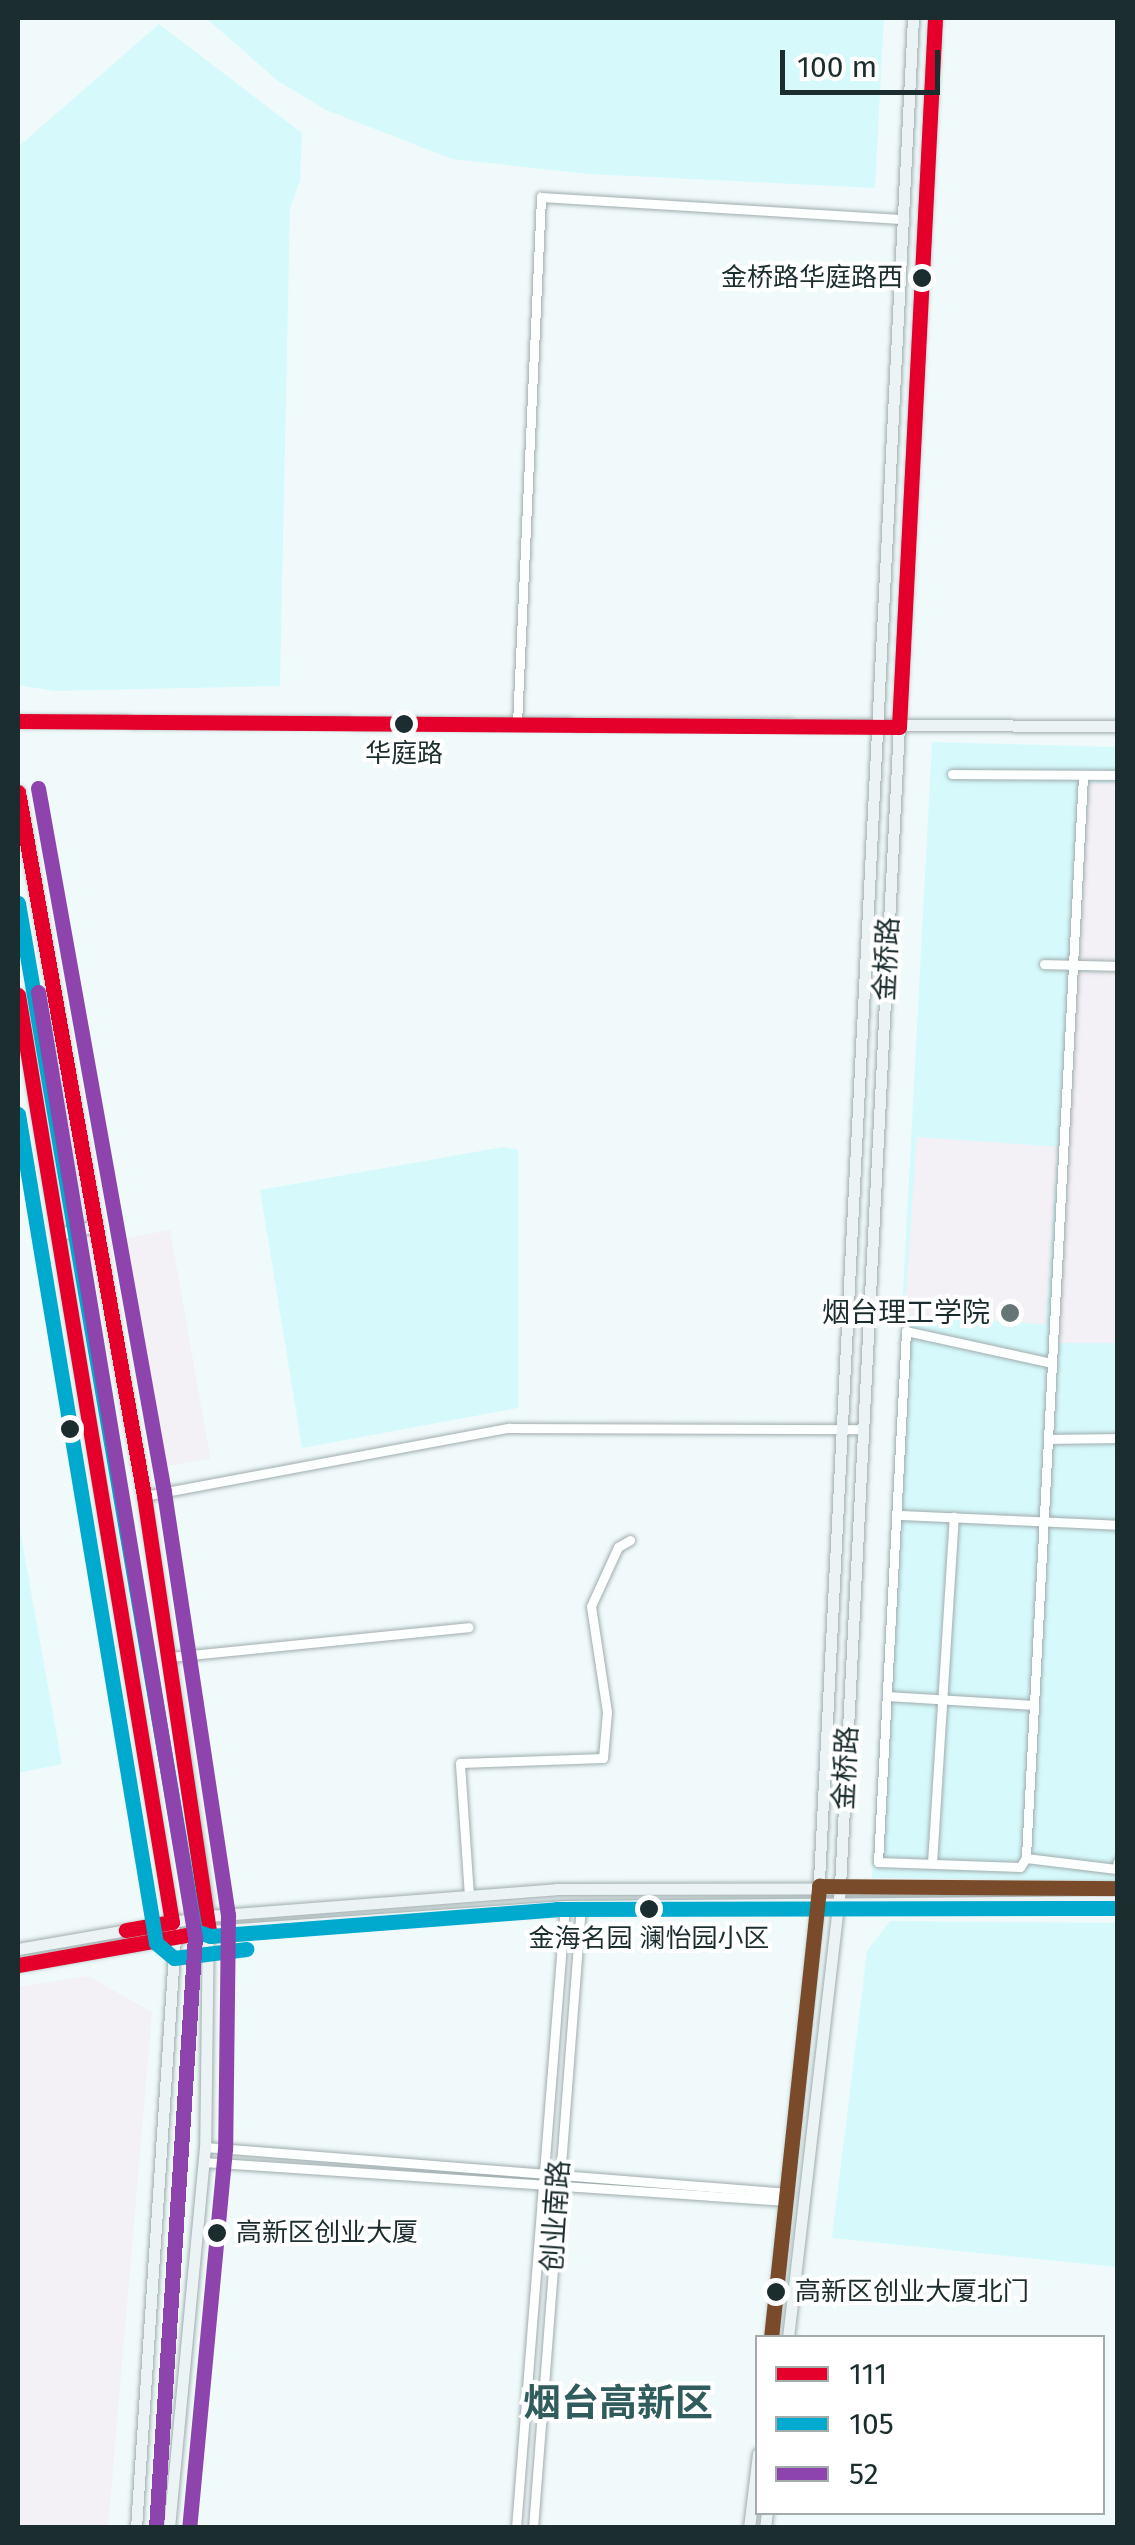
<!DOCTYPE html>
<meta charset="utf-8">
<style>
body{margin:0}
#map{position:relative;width:1135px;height:2545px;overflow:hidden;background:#f0fafb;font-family:"Fira Sans","Noto Sans SC",sans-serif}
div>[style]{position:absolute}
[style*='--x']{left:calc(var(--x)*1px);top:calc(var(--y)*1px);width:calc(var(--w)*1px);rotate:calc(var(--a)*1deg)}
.built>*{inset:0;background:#d6fafc}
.green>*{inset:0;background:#f3f0f6;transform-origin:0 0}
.roads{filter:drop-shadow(0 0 2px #9facad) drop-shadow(0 0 2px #9facad)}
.street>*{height:9px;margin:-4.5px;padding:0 4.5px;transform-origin:4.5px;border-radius:4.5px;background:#fdfefe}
.secondary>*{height:11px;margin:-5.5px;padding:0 5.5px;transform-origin:5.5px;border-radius:5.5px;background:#ebf3f4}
.bus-1>*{height:15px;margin:-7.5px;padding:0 7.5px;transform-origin:7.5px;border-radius:7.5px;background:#e4002b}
.bus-2>*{height:15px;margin:-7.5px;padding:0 7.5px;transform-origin:7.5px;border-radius:7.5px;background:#00a9ce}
.bus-3>*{height:15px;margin:-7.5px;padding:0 7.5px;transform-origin:7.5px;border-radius:7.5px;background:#8e44ad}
.bus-4>*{height:15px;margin:-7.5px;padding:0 7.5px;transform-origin:7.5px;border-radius:7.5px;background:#7a4b2a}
.dots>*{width:28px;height:28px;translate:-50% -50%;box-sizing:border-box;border:5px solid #fff;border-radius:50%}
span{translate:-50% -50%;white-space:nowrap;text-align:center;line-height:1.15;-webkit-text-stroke:8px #fff;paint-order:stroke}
.bus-label{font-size:26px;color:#1b2d2e}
.right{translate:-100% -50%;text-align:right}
.left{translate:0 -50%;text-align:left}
.street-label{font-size:28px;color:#1b2d2e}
.poi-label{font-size:28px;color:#1b2d2e}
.district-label{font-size:38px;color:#315c5d;font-weight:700}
.frame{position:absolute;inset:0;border:20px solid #1b2d2e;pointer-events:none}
.legend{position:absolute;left:755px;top:2335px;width:350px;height:180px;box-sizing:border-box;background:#fff;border:2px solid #a4abab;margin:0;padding:12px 18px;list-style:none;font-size:30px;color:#1b2d2e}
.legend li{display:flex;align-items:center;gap:20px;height:50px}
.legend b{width:50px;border:2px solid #a4abab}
.scale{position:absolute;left:780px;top:50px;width:160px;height:45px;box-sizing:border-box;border:5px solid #1b2d2e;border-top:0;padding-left:12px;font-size:30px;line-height:35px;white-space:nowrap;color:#1b2d2e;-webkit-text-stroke:8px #fff;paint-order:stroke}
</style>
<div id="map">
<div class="built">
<div style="clip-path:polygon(206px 18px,884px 18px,875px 188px,589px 174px,452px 159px,326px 110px,278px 81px)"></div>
<div style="clip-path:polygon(159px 24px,302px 133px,300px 181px,290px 208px,280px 686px,55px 691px,18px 685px,18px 147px)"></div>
<div style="clip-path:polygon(932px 742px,1117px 747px,1117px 1881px,872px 1878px)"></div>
<div style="clip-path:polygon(503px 1147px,518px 1150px,518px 1408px,302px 1448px,260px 1190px)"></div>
<div style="clip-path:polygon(18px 1519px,62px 1764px,18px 1773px)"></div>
<div style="clip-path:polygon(890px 1921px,1117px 1923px,1117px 2267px,832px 2238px,867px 1951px)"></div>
</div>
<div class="green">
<div style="clip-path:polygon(1089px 783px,1117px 783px,1117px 962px,1077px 961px)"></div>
<div style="clip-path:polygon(1077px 971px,1117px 972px,1117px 1343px,1057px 1343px)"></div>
<div style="left:917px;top:1137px;width:141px;height:178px;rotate:4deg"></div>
<div style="left:170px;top:1230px;width:232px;height:47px;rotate:80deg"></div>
<div style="clip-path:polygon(88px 1976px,152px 2012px,108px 2527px,18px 2527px,18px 1987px)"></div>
</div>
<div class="roads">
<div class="street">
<div style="--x:517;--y:724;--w:528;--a:-87.39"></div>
<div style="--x:541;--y:197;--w:364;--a:3.5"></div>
<div style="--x:952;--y:774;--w:166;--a:0.3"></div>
<div style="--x:1083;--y:776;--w:1084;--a:93.02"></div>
<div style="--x:1026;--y:1858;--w:91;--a:7"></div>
<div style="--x:1116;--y:1869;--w:8;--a:-76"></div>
<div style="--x:1044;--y:964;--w:74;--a:1.5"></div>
<div style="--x:1048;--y:1439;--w:70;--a:-0.8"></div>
<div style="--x:144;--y:1496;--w:371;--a:-10.6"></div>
<div style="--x:509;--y:1428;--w:354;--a:0.2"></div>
<div style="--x:900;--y:1515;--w:218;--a:2.6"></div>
<div style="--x:170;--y:1657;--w:300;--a:-5.7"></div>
<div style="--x:887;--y:1696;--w:147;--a:3.5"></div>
<div style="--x:1026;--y:1858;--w:11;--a:124"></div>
<div style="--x:1020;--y:1867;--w:142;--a:-178"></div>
<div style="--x:878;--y:1862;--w:532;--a:-86.98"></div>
<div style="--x:906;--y:1331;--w:149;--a:12.4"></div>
<div style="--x:932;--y:1863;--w:347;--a:-86.4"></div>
<div style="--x:469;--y:1896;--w:133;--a:-93.9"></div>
<div style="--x:460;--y:1763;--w:143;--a:-2"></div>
<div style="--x:603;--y:1758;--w:46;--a:-85"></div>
<div style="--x:607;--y:1712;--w:107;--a:-98.6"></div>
<div style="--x:591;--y:1606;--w:65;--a:-65.4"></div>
<div style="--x:618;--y:1547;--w:14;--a:-30"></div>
<div style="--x:205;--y:2147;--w:585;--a:4.51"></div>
<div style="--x:203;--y:2162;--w:585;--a:3.82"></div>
<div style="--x:516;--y:2528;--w:624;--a:-85.5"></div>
<div style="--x:533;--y:2528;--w:625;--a:-85.59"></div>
</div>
<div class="secondary">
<div style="--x:18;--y:721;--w:1100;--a:0.26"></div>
<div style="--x:18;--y:792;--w:715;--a:79.85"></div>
<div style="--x:144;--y:1496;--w:425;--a:81.3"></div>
<div style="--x:208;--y:1916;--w:231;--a:90.7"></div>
<div style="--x:205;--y:2147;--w:383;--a:95.4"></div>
<div style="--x:18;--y:995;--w:956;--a:80.55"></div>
<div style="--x:175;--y:1938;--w:591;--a:93.78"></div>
<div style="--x:59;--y:1234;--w:34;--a:-12"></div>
<div style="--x:18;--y:1949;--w:193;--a:-9.9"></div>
<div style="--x:208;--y:1916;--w:349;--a:-4.4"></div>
<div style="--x:556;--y:1889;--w:562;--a:-0.1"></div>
<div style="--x:18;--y:1965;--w:194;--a:-10.1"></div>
<div style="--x:209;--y:1931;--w:357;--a:-4"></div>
<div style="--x:565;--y:1906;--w:553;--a:-0.52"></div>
<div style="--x:771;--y:2338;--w:441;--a:-83.9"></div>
<div style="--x:818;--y:1900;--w:1884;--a:-87.11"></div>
<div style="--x:788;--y:2338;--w:455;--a:-83.4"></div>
<div style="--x:840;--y:1886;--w:1870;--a:-87.09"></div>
<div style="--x:749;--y:2528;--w:75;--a:-83.1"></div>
<div style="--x:765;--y:2528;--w:16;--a:-83"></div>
</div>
</div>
<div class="bus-1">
<div style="--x:18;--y:721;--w:881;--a:0.39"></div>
<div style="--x:899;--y:727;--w:710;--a:-87.09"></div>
<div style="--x:18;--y:792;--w:715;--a:79.85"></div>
<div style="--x:144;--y:1496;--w:440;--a:81.5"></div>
<div style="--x:209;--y:1931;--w:194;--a:169.9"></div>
<div style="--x:18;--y:995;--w:940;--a:80.57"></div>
<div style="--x:172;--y:1922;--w:47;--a:170.1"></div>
</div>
<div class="bus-2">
<div style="--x:18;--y:903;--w:1043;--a:80.23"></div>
<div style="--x:195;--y:1931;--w:16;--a:18"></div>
<div style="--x:210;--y:1936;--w:348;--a:-4.4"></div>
<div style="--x:557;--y:1909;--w:561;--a:-0.1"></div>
<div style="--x:18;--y:1114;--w:840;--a:80.55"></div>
<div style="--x:156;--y:1943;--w:23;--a:40"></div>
<div style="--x:174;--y:1958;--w:73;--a:-7.1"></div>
</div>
<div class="bus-3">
<div style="--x:38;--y:788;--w:715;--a:79.85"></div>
<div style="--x:164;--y:1492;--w:428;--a:81.4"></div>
<div style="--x:228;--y:1915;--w:234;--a:90.7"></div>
<div style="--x:225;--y:2149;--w:381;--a:95.4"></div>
<div style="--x:38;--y:992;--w:958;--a:80.57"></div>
<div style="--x:195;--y:1937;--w:592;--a:93.78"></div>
</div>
<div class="bus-4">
<div style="--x:771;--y:2338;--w:455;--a:-83.9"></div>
<div style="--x:819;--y:1886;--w:299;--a:0.4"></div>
</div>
<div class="dots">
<div style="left:922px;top:278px;background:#1b2d2e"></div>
<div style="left:404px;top:724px;background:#1b2d2e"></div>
<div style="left:1010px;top:1313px;background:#667576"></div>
<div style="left:70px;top:1429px;background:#1b2d2e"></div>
<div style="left:649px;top:1909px;background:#1b2d2e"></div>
<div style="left:217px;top:2233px;background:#1b2d2e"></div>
<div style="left:776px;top:2292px;background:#1b2d2e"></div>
</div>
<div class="bus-label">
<span class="right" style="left:903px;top:278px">金桥路华庭路西</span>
<span style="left:404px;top:754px">华庭路</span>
<span style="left:649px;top:1939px">金海名园 澜怡园小区</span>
<span class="left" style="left:236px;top:2233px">高新区创业大厦</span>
<span class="left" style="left:795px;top:2292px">高新区创业大厦北门</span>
</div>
<div class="street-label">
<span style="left:887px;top:959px;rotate:-87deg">金桥路</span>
<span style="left:846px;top:1768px;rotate:-87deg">金桥路</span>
<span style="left:556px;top:2216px;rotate:-86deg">创业南路</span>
</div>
<div class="poi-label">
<span class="right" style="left:990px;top:1313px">烟台理工学院</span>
</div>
<div class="district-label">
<span style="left:618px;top:2404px">烟台高新区</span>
</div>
<div class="frame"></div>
<ul class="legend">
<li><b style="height:12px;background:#e4002b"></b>111</li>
<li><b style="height:12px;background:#00a9ce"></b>105</li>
<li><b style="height:12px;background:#8e44ad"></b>52</li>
</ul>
<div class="scale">100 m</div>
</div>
